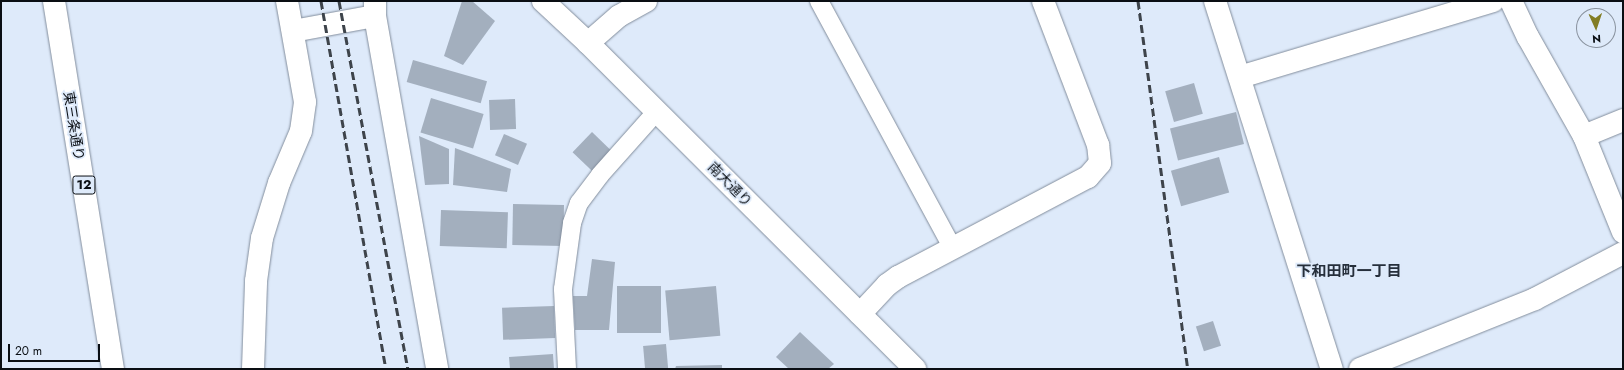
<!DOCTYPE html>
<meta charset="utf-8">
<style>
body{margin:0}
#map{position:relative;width:1624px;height:370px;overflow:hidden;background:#deeafa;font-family:Jost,"Noto Sans JP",sans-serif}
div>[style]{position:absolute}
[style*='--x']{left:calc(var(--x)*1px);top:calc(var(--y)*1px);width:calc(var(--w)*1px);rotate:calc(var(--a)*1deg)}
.building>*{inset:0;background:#a3afbe;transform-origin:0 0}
.roads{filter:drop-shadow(0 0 1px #828d9c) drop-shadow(0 0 1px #828d9c)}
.service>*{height:18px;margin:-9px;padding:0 9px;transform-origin:9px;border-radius:9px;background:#fff}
.minor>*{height:22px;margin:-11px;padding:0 11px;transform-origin:11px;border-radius:11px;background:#fff}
.secondary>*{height:22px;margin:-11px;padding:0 11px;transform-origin:11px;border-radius:11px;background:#fff}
.primary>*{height:22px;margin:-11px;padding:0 11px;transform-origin:11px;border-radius:11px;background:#fff}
.rail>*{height:3px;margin-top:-1.5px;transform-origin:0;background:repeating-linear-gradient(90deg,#3e444b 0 8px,transparent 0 12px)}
span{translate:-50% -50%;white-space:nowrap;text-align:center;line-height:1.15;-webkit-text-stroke:3.5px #deeafa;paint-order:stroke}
.shield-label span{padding:1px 3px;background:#deeafa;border:1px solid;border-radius:3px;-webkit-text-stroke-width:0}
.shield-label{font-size:13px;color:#0a0e13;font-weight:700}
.street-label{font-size:14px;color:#0a0e13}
.neighbourhood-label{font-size:15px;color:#262f3b;font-weight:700}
.frame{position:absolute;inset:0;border:2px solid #0a0e13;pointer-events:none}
.north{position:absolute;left:1576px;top:8px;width:40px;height:40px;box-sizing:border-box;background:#deeafa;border:1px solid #89929e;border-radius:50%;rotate:177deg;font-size:11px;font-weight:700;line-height:16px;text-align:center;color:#0a0e13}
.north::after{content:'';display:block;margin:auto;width:14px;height:18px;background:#827d24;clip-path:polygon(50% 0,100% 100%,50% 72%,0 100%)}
.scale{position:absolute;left:8px;top:344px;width:92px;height:18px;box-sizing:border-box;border:2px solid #0a0e13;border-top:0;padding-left:5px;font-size:12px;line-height:14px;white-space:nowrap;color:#0a0e13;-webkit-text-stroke:3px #deeafa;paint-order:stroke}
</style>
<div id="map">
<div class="building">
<div style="clip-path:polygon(462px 1px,472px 1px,495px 21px,463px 65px,444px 56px)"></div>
<div style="left:413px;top:60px;width:77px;height:23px;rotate:16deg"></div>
<div style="left:1194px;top:83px;width:32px;height:30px;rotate:74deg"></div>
<div style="left:431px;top:98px;width:55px;height:36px;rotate:17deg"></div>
<div style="left:515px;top:99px;width:30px;height:26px;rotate:88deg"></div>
<div style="left:1236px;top:112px;width:33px;height:68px;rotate:76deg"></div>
<div style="left:592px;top:132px;width:28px;height:28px;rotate:44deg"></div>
<div style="left:504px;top:134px;width:25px;height:23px;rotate:23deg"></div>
<div style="clip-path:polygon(419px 136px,449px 149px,449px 184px,425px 185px)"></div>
<div style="clip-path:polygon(455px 148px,511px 169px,507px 192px,453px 185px)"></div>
<div style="left:1219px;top:157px;width:37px;height:50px;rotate:74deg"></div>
<div style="left:513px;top:204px;width:51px;height:41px;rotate:1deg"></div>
<div style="left:441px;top:210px;width:67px;height:36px;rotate:2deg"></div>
<div style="clip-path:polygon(592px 259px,615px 262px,609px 330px,575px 330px,573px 296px,587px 296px)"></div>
<div style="left:617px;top:286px;width:44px;height:47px"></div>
<div style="left:716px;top:286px;width:50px;height:51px;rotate:85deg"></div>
<div style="left:554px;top:306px;width:32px;height:52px;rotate:88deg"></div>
<div style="left:1213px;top:321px;width:26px;height:18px;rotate:72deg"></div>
<div style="clip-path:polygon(800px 332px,834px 364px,828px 369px,789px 369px,776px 357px)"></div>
<div style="left:666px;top:344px;width:25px;height:23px;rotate:85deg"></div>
<div style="clip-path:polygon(553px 354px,554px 369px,510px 369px,509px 357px)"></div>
<div style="clip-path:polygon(722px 365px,722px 369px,675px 369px,676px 366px)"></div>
</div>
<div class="roads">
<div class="service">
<div style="--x:819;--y:1;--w:280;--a:61.6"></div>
<div style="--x:567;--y:369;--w:80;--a:-92.9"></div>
<div style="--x:563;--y:289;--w:67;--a:-82.2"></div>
<div style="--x:572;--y:223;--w:21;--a:-71"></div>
<div style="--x:579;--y:203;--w:35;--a:-53"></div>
<div style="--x:600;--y:175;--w:86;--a:-48.3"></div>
</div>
<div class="minor">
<div style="--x:375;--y:1;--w:15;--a:90"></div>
<div style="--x:375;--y:16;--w:358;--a:80"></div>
<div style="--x:1215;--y:1;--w:386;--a:72.4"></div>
<div style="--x:1511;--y:1;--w:40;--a:65"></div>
<div style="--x:1528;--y:37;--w:114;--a:60.5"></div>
<div style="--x:1584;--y:136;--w:104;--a:67.9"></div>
<div style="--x:293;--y:31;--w:83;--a:-10.4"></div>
<div style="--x:588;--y:43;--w:41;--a:-41.1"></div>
<div style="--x:619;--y:16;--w:31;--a:-29"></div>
<div style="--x:1240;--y:77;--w:264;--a:-16.7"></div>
<div style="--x:1584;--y:136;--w:42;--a:-22.3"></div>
<div style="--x:860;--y:314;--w:40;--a:-47"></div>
<div style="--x:887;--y:285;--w:14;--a:-36"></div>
<div style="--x:898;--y:277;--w:215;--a:-27.8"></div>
<div style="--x:1088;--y:177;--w:18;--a:-49"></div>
<div style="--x:1100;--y:163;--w:18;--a:-96"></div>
<div style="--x:1098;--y:145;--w:154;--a:-110.9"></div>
<div style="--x:253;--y:369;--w:88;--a:-88"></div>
<div style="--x:256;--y:281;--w:43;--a:-82.1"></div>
<div style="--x:262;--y:238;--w:58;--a:-72.8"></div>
<div style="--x:279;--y:183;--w:56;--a:-67.1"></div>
<div style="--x:301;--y:131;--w:29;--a:-82"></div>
<div style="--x:305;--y:102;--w:103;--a:-100.1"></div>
<div style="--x:1360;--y:369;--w:188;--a:-21.8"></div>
<div style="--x:1535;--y:299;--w:99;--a:-27.6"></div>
</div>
<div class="secondary">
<div style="--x:543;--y:1;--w:62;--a:43"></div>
<div style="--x:588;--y:43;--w:462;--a:44.9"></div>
</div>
<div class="primary">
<div style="--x:54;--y:1;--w:373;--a:80.9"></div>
</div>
</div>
<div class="rail">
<div style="--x:321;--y:1;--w:374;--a:80"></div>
<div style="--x:339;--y:1;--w:374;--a:79.4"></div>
<div style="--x:1138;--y:1;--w:371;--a:82.3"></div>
</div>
<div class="shield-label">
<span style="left:84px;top:185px">12</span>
</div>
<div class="street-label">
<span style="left:74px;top:126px;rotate:81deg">東三条通り</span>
<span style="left:730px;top:184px;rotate:45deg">南大通り</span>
</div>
<div class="neighbourhood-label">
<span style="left:1349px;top:272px">下和田町一丁目</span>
</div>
<div class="frame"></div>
<div class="north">N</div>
<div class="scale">20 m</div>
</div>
